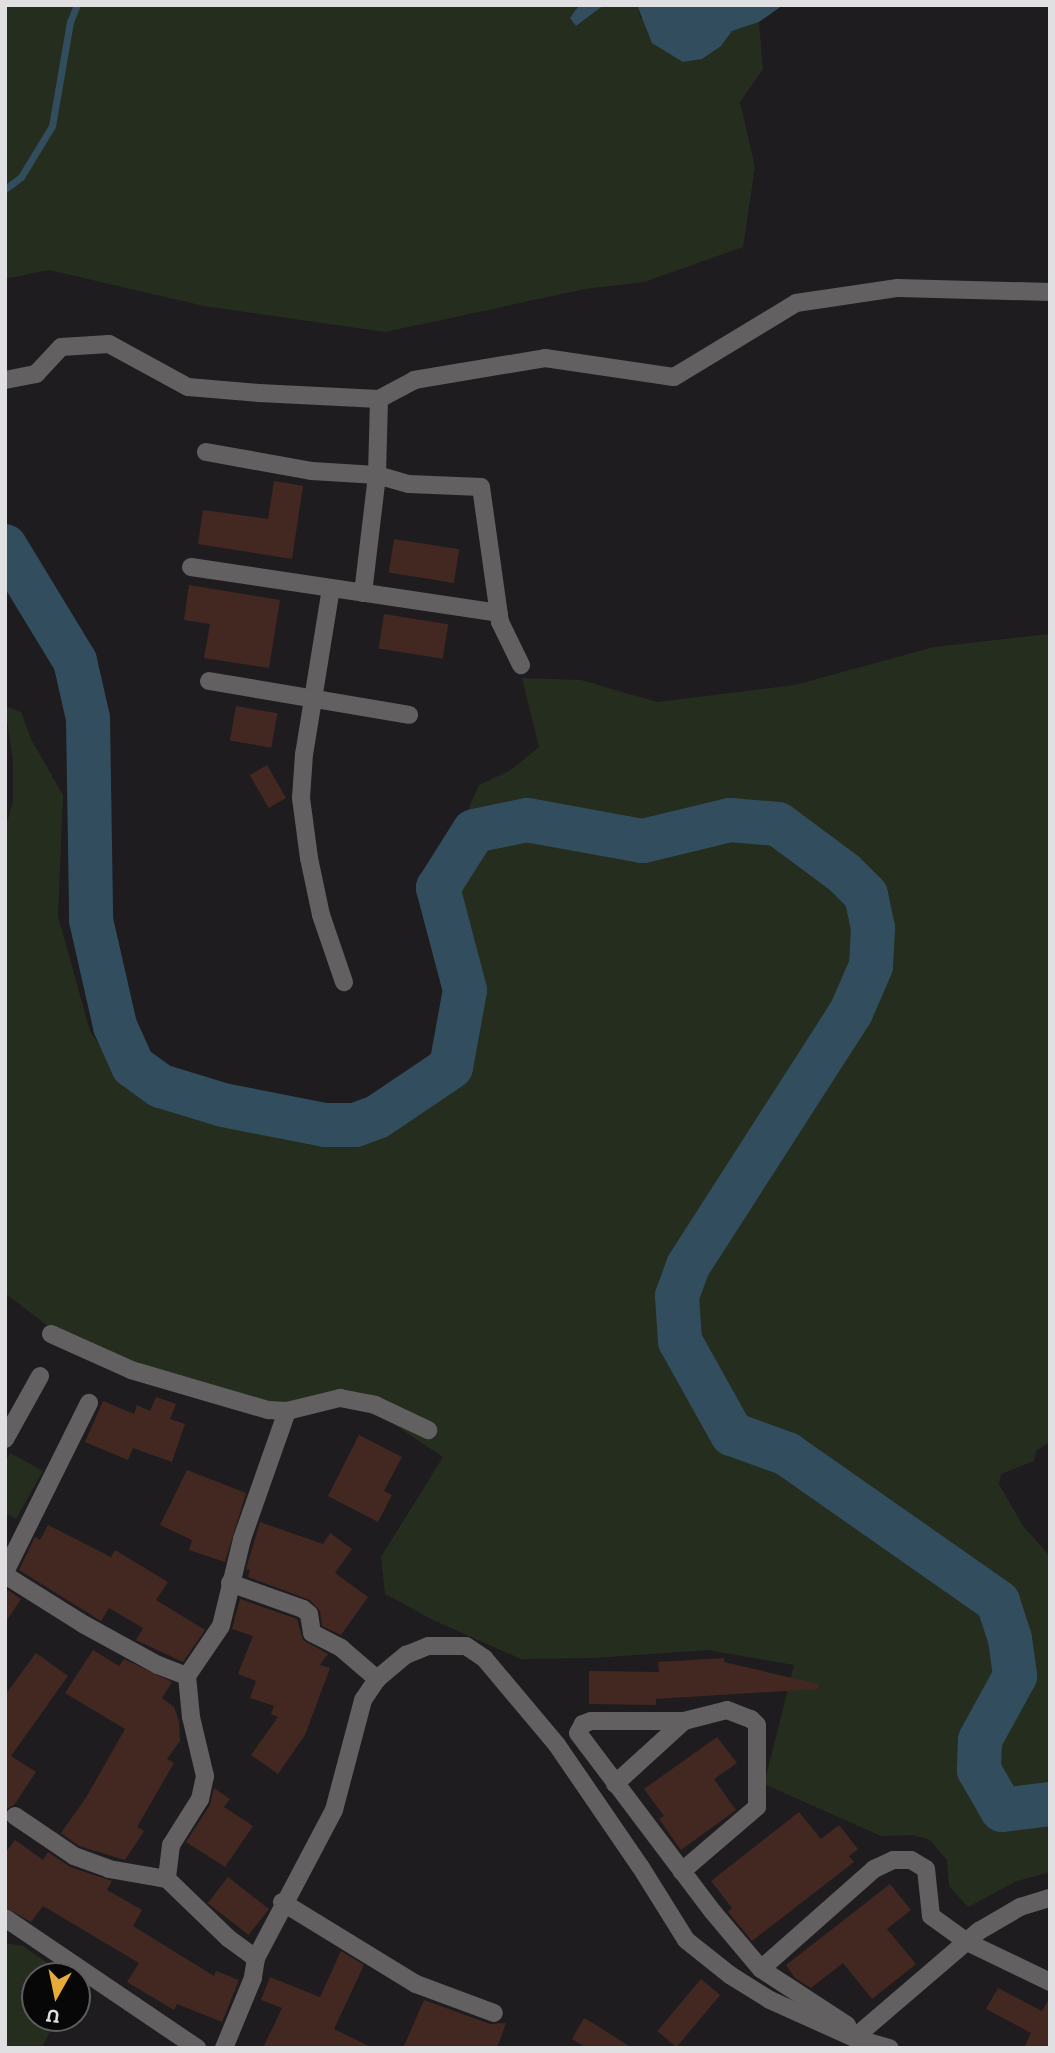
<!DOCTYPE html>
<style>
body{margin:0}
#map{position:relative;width:1055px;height:2053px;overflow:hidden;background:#1e1c1f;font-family:"Zilla Slab",serif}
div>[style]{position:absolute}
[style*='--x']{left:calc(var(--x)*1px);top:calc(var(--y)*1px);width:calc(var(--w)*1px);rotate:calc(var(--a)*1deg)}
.green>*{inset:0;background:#252e1e}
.water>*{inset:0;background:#324e5e}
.stream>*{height:7px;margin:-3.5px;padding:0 3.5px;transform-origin:3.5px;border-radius:3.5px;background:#324e5e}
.river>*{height:44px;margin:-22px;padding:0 22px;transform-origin:22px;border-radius:22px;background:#324e5e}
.building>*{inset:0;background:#432821;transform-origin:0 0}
.minor>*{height:18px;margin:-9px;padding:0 9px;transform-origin:9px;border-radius:9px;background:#626060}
span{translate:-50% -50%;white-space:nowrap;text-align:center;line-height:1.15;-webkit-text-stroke:5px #080708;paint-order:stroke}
.frame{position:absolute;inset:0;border:7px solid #e0dfe1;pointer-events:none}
.north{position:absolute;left:21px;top:1962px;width:70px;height:70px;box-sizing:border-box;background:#080708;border:2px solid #5e5d5f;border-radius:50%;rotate:189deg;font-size:19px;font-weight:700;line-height:28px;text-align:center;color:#e0dfe1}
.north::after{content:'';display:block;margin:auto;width:24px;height:32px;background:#e7ac37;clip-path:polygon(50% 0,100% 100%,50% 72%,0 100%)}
</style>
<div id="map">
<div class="green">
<div style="clip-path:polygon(5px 5px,579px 5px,576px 8px,576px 26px,604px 5px,637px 5px,640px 17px,721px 46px,732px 31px,759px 22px,763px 69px,740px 102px,755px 167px,743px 247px,644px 282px,585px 289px,385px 332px,204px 306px,49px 270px,5px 279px)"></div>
<div style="clip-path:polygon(1050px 634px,1050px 1442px,1036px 1451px,1034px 1461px,1001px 1474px,999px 1484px,1023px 1526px,1050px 1556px,1050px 1872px,1017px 1881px,968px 1907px,949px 1886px,947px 1860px,930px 1840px,913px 1835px,881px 1836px,764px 1784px,794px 1665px,708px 1650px,594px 1658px,521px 1659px,433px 1620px,385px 1594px,381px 1557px,443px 1457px,344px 1391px,303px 1409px,216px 1392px,57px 1333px,5px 1293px,5px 830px,13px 801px,13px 762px,5px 706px,21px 712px,31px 739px,63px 795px,58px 916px,90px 1031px,127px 1087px,237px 1129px,335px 1140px,397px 1123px,455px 1085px,475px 1032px,476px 979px,461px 934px,454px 884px,478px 847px,469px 807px,479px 785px,511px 770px,539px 747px,522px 678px,581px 680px,657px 702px,795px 685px,934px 647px)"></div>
<div style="clip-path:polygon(10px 1453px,43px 1471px,16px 1519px,5px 1513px,5px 1462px)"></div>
<div style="clip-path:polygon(5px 1943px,23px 1946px,49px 1964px,58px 1976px,35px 1976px,35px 2018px,56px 2018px,42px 2048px,5px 2048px)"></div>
</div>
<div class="water">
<div style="clip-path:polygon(579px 5px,604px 5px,576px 26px,570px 18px)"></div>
<div style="clip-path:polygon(637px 5px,783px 5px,759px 22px,732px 31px,721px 46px,702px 59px,683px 62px,652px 43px)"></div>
</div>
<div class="stream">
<div style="--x:5;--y:189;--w:20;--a:-37"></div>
<div style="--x:21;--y:177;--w:60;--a:-58.7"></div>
<div style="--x:52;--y:126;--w:106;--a:-80.2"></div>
<div style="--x:70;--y:22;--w:18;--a:-68"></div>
</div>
<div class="river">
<div style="--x:5;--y:546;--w:135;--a:58.7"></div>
<div style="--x:75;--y:661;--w:58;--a:77.2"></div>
<div style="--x:88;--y:718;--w:202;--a:89.1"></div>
<div style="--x:91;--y:920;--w:109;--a:77.2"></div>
<div style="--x:115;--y:1026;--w:44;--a:65.8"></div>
<div style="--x:133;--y:1066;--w:34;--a:36"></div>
<div style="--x:161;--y:1086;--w:65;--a:17"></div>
<div style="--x:223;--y:1105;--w:104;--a:11.1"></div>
<div style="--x:325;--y:1125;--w:30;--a:0"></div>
<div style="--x:355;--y:1125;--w:23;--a:-20"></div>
<div style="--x:377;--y:1117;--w:89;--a:-34"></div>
<div style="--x:451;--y:1067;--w:78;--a:-79.7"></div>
<div style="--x:465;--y:990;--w:106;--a:-104.8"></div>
<div style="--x:438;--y:888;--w:67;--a:-57.7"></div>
<div style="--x:474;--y:831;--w:54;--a:-11.7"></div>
<div style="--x:527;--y:820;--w:118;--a:10.3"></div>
<div style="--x:643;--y:841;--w:89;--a:-13.6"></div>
<div style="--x:730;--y:820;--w:48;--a:4.8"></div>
<div style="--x:778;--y:824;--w:82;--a:36.6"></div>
<div style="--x:844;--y:873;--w:31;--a:45"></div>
<div style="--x:866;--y:895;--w:34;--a:78"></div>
<div style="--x:873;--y:928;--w:38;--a:93"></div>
<div style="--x:871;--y:966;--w:50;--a:113.5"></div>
<div style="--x:851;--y:1012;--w:302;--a:122.7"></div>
<div style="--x:688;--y:1266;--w:32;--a:110"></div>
<div style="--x:677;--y:1296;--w:45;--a:86.2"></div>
<div style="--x:680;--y:1341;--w:107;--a:60.8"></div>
<div style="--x:732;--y:1434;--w:59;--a:20"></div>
<div style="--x:787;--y:1454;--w:258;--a:35"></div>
<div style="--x:998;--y:1602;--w:39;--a:72"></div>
<div style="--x:1010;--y:1639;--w:37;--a:82"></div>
<div style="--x:1015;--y:1676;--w:73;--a:118.7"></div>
<div style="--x:980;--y:1740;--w:30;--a:92"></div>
<div style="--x:979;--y:1770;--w:46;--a:60.1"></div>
<div style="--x:1002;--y:1810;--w:48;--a:-7.1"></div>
</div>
<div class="building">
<div style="clip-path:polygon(274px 481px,303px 486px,292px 559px,198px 544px,203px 510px,268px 519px)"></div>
<div style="left:394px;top:539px;width:66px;height:34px;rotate:9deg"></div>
<div style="clip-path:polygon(189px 585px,280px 600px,269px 668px,204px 658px,210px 624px,184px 620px)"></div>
<div style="left:384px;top:614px;width:65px;height:35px;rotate:9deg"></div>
<div style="left:236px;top:706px;width:42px;height:35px;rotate:10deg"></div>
<div style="left:267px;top:765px;width:38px;height:20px;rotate:60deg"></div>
<div style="clip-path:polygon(156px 1397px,176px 1404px,170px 1419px,185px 1424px,172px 1462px,133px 1448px,128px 1460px,85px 1442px,103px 1401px,134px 1414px,137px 1405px,150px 1411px)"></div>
<div style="clip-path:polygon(359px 1435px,402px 1457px,384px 1491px,392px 1495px,378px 1522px,328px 1496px)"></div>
<div style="clip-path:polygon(187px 1470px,246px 1493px,225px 1562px,189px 1550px,192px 1540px,160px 1525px)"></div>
<div style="clip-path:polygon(260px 1522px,323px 1544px,330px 1533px,352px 1549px,335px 1573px,368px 1597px,341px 1635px,322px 1626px,320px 1611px,310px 1600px,248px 1577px,250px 1570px,246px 1569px)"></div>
<div style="clip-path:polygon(48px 1525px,111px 1557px,115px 1550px,168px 1582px,156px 1600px,205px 1630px,183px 1662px,136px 1640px,143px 1628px,109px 1608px,101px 1621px,19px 1570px,35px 1537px,40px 1540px)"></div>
<div style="clip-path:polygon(8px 1590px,21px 1599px,7px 1620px,5px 1596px)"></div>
<div style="clip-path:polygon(240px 1599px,297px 1619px,303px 1640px,328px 1654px,320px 1665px,330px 1668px,305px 1735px,278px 1774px,251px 1755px,278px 1717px,271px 1714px,274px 1706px,250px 1698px,256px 1681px,238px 1674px,253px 1636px,232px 1629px)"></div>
<div style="clip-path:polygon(93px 1650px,119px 1666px,124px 1659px,172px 1682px,162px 1698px,174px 1707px,179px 1721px,180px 1741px,167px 1759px,174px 1763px,137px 1827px,144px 1831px,125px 1860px,79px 1846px,61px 1833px,87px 1796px,125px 1729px,65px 1693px)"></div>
<div style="clip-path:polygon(36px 1653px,68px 1676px,11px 1756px,36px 1772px,14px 1805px,5px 1810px,5px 1695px)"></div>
<div style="clip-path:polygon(724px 1658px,724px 1662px,818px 1684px,818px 1689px,656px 1699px,656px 1705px,589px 1704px,589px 1671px,659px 1672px,658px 1662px)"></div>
<div style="clip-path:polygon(717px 1737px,737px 1763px,714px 1779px,736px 1810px,681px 1850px,659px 1819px,664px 1816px,644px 1789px)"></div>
<div style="clip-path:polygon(214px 1788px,230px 1799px,224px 1807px,253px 1826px,225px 1867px,186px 1842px,210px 1805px)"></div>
<div style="clip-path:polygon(799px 1812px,821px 1839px,839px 1825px,858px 1849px,849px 1856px,854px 1862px,752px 1941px,728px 1912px,732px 1908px,711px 1881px)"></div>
<div style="clip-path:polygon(15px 1840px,43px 1860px,48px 1852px,70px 1867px,112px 1881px,107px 1890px,142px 1910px,133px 1926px,214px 1976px,216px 1971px,239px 1980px,222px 2022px,177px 2004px,174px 2010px,127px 1982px,139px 1963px,43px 1906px,31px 1922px,5px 1907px,5px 1853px)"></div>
<div style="left:228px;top:1877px;width:52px;height:33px;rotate:38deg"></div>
<div style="clip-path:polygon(890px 1884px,911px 1910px,887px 1929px,916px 1964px,872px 1999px,843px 1963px,811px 1988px,795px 1978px,786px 1965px)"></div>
<div style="clip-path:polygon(341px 1951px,364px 1965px,334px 2029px,373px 2048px,263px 2048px,282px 2008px,261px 2000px,270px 1977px,320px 1997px)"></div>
<div style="left:701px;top:1979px;width:25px;height:68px;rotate:40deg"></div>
<div style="clip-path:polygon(998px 1988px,1042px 2011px,1050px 1997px,1050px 2048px,1024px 2048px,1031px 2033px,986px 2009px)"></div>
<div style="clip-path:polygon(424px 2000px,490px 2024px,506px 2023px,497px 2048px,403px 2048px)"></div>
<div style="clip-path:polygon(584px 2018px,593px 2023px,632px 2048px,587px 2048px,572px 2039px)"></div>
</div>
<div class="minor">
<div style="--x:5;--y:380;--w:32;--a:-11"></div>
<div style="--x:36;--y:374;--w:37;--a:-47"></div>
<div style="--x:61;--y:347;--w:48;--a:-3.6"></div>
<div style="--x:109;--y:344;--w:90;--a:28.6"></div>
<div style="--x:188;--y:387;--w:71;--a:4.8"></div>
<div style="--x:259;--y:393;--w:120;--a:2.9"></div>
<div style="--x:379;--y:399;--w:40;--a:-28"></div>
<div style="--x:414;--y:380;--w:133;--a:-9.5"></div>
<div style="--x:545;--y:358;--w:130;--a:8.4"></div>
<div style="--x:674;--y:377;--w:143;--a:-31.2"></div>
<div style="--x:796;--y:303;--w:103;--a:-8.4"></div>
<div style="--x:898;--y:288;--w:152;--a:1.5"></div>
<div style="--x:206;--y:452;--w:108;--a:10.2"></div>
<div style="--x:312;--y:471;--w:65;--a:3.5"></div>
<div style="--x:377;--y:475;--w:33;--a:16"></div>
<div style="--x:409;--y:484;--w:72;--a:2.4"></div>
<div style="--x:481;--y:487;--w:136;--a:82"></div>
<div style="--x:500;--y:622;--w:48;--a:64"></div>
<div style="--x:191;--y:567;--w:311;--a:8.5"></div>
<div style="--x:331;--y:588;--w:168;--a:99.2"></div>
<div style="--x:304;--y:754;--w:44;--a:93.9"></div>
<div style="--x:301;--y:798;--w:61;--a:82.4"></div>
<div style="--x:309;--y:858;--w:58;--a:78.1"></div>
<div style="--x:321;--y:915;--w:71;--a:71.1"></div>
<div style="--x:363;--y:593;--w:119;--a:-83.2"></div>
<div style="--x:377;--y:475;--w:76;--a:-88.5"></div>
<div style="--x:209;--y:681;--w:203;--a:9.6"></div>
<div style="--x:51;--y:1334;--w:88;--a:24.2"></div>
<div style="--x:131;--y:1370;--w:143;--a:16.3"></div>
<div style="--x:268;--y:1410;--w:19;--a:3"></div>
<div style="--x:287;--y:1411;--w:55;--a:-13.8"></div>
<div style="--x:340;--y:1398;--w:36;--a:11"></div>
<div style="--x:375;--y:1405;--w:59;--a:25.3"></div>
<div style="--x:5;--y:1439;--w:72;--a:-60.9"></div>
<div style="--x:5;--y:1572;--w:189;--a:-63.6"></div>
<div style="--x:5;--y:1575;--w:92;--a:32.1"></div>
<div style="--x:83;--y:1624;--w:85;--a:28.7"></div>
<div style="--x:158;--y:1665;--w:31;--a:21"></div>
<div style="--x:187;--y:1676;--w:41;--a:84.4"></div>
<div style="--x:191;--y:1717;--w:61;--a:76.7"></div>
<div style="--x:205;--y:1776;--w:24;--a:102"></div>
<div style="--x:200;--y:1799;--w:54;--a:122.2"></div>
<div style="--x:171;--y:1845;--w:34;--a:97"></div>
<div style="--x:167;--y:1879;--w:85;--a:44"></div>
<div style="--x:228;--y:1938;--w:34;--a:36"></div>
<div style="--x:256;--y:1958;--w:20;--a:99"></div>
<div style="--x:253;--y:1978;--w:76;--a:112.5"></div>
<div style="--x:230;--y:1583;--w:77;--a:19.6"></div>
<div style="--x:303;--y:1609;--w:8;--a:40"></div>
<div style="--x:309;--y:1614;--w:19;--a:81"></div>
<div style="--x:312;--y:1633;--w:33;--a:27"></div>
<div style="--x:341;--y:1648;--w:48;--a:40.7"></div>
<div style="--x:187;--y:1676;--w:60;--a:-55.8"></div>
<div style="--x:221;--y:1626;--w:89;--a:-76.4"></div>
<div style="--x:242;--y:1539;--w:136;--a:-70.6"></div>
<div style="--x:684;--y:1721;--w:93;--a:180"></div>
<div style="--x:591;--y:1721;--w:9;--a:159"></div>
<div style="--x:583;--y:1724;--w:10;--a:119"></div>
<div style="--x:578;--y:1733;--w:224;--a:53"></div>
<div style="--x:713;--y:1912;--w:75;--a:49.9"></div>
<div style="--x:761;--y:1969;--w:103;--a:33.1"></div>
<div style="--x:615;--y:1784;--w:93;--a:-42.4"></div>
<div style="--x:684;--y:1721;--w:44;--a:-14.3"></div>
<div style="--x:727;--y:1710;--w:26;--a:21"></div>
<div style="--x:751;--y:1719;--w:8;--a:45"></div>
<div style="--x:757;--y:1725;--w:82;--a:90"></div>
<div style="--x:757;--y:1807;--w:99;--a:139.5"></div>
<div style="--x:15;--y:1816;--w:71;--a:34.1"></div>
<div style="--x:74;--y:1856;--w:37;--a:20"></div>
<div style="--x:109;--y:1869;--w:59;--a:9.8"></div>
<div style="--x:282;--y:1902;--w:157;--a:31.5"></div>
<div style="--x:416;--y:1984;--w:83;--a:20.4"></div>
<div style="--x:5;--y:1918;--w:232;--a:34.1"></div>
<div style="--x:256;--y:1958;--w:167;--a:-62.2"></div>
<div style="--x:334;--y:1810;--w:114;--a:-75.2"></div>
<div style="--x:363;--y:1700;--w:25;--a:-56"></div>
<div style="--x:377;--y:1679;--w:38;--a:-40"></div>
<div style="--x:406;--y:1655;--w:24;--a:-22"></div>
<div style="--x:428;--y:1646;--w:38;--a:0"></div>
<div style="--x:466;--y:1646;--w:22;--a:34"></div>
<div style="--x:484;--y:1658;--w:114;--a:50"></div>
<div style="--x:557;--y:1745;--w:147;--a:55.6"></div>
<div style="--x:640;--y:1866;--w:87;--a:58.1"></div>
<div style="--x:686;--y:1940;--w:56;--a:38.5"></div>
<div style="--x:730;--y:1975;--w:47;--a:32"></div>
<div style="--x:770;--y:2000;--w:92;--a:24.3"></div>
<div style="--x:854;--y:2038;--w:37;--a:16"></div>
<div style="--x:761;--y:1969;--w:151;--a:-41.5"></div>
<div style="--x:874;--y:1869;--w:21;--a:-25"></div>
<div style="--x:893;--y:1860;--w:18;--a:0"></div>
<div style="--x:911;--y:1860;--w:17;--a:31"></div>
<div style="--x:926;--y:1869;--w:47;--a:83.9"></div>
<div style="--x:931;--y:1916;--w:44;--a:35.8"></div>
<div style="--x:967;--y:1942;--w:92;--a:25.7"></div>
<div style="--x:854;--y:2038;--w:165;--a:-40.6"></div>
<div style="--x:979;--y:1931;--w:48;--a:-30.3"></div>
<div style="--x:1020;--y:1907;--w:31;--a:-17"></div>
</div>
<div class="frame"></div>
<div class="north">U</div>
</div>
